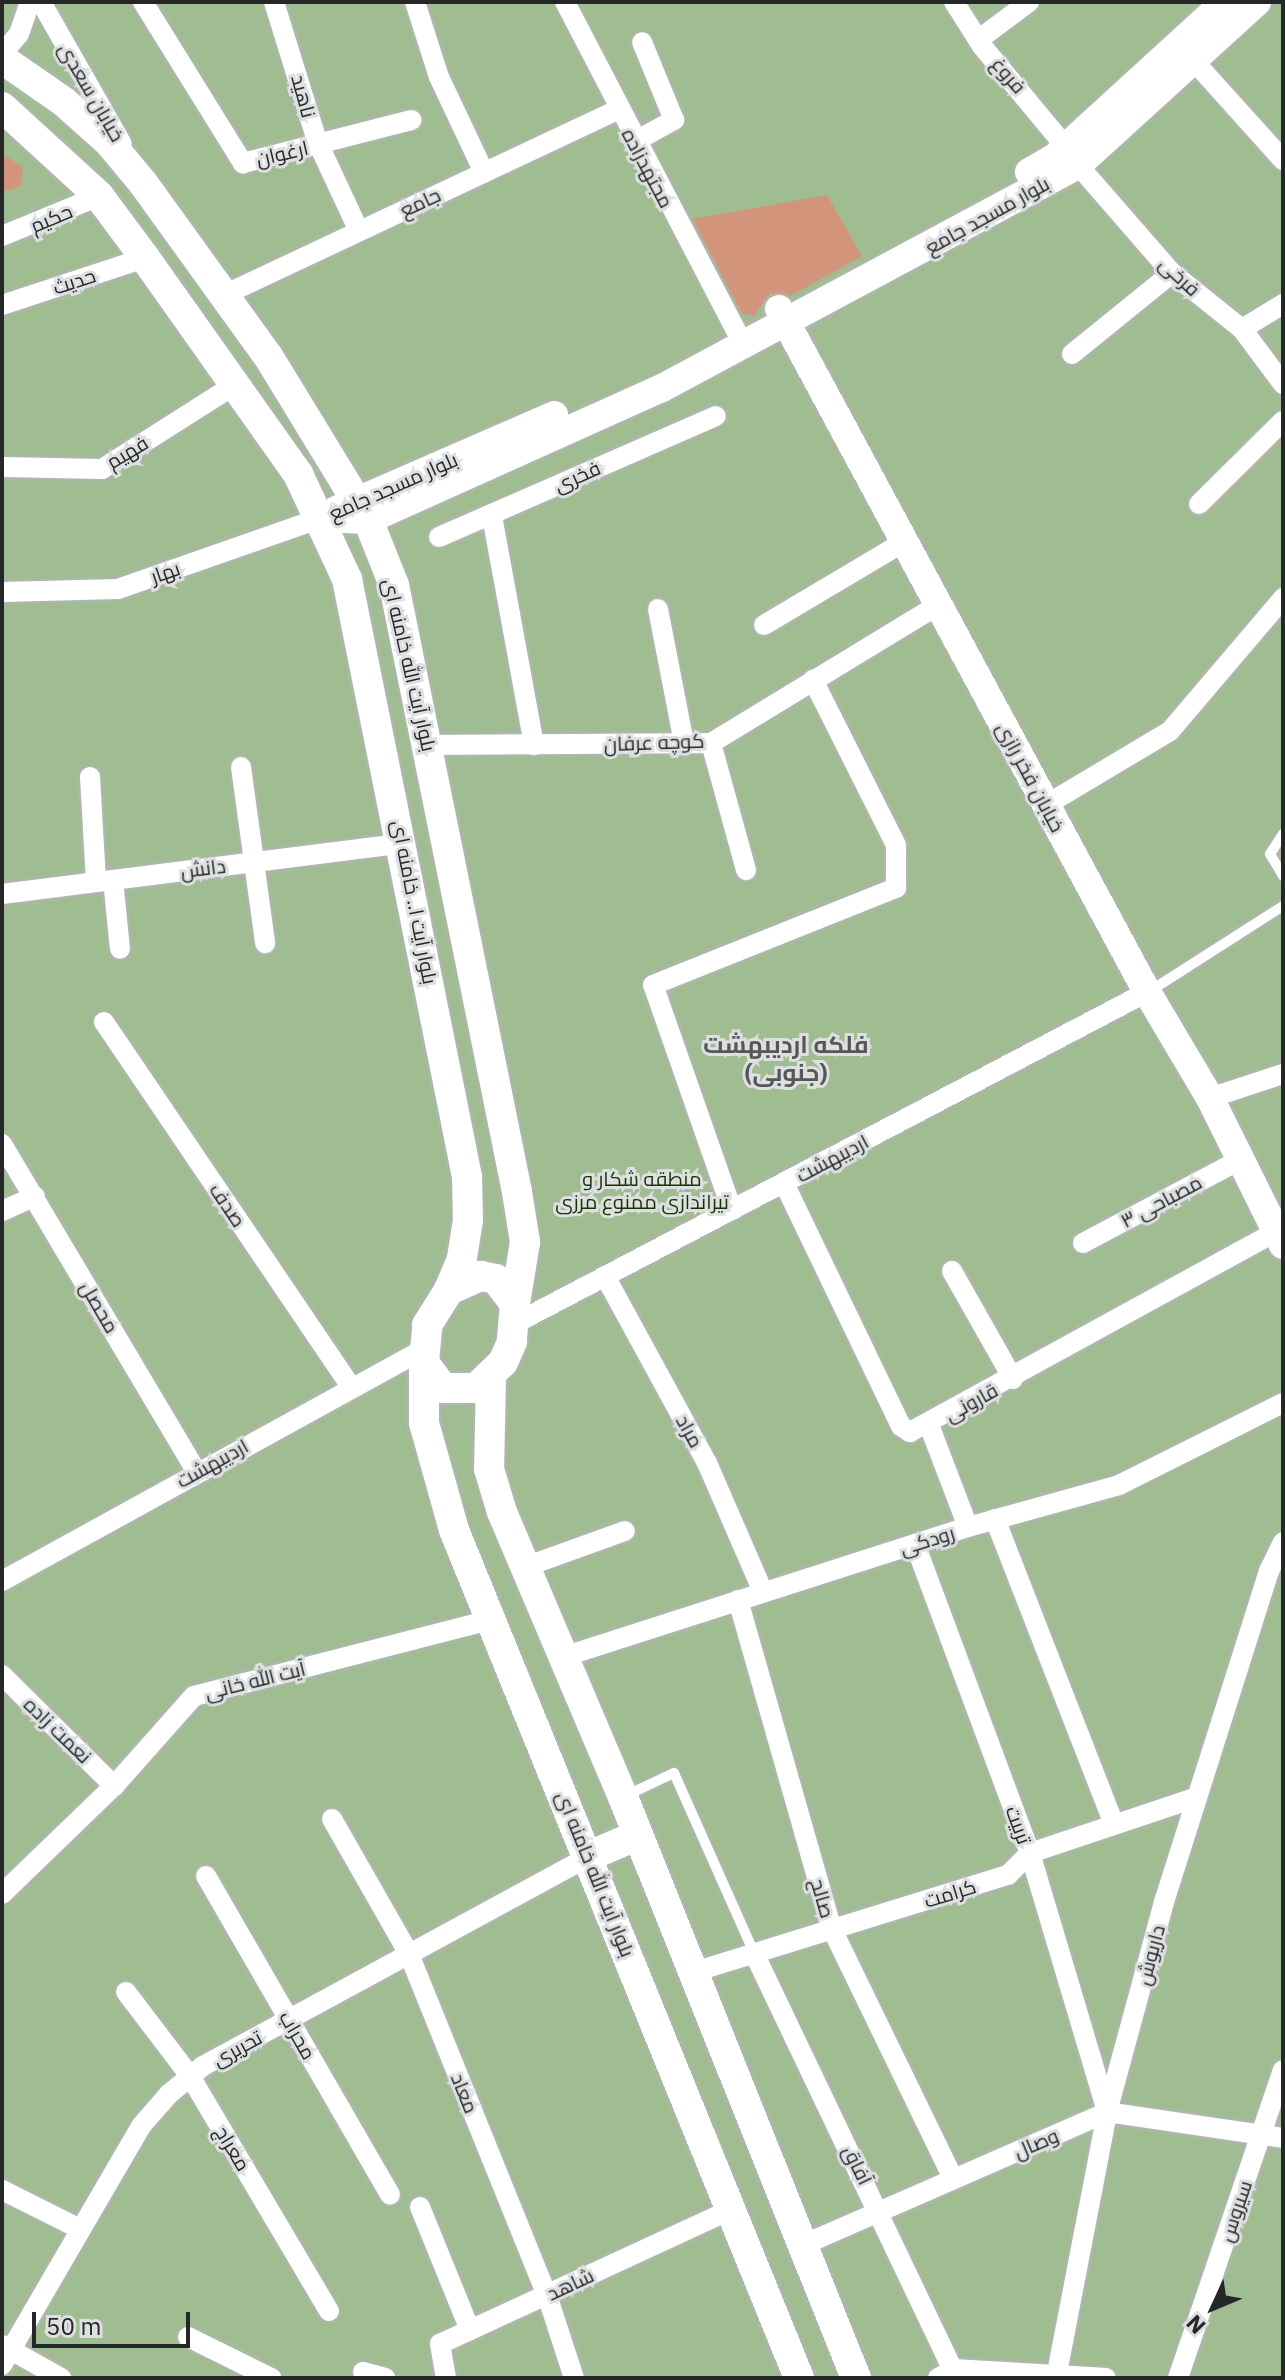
<!DOCTYPE html>
<meta charset="utf-8">
<style>
body{margin:0}
#map{position:relative;width:1285px;height:2380px;overflow:hidden;background:#dedfe1;font-family:"IBM Plex Sans",Cairo,sans-serif}
div>[style]{position:absolute}
[style*='--x']{left:calc(var(--x)*1px);top:calc(var(--y)*1px);width:calc(var(--w)*1px);rotate:calc(var(--a)*1deg)}
.green>*{inset:0;background:#9fbd90;transform-origin:0 0}
.building>*{inset:0;background:#d2957c}
.roads{filter:drop-shadow(0 0 2px #b4b5b7) drop-shadow(0 0 2px #b4b5b7)}
.lane>*{height:10px;margin:-5px;padding:0 5px;transform-origin:5px;border-radius:5px;background:#fff}
.street>*{height:20px;margin:-10px;padding:0 10px;transform-origin:10px;border-radius:10px;background:#fff}
.secondary>*{height:28px;margin:-14px;padding:0 14px;transform-origin:14px;border-radius:14px;background:#fff}
.primary>*{height:30px;margin:-15px;padding:0 15px;transform-origin:15px;border-radius:15px;background:#fff}
span{translate:-50% -50%;white-space:nowrap;text-align:center;line-height:1.15;-webkit-text-stroke:6px #dedfe1;paint-order:stroke}
.street-label{font-size:20px;color:#252627}
.park-label{font-size:20px;color:#153500}
.quarter-label{font-size:24px;color:#565758;font-weight:700}
.frame{position:absolute;inset:0;border:4px solid #252627;pointer-events:none}
.north{position:absolute;left:1173px;top:2268px;width:80px;height:80px;-webkit-text-stroke:6px #dedfe1;paint-order:stroke;rotate:226deg;font-size:22px;font-weight:700;line-height:32px;text-align:center;color:#252627}
.north::after{content:'';display:block;margin:auto;width:28px;height:36px;background:#252627;clip-path:polygon(50% 0,100% 100%,50% 72%,0 100%)}
.scale{position:absolute;left:32px;top:2312px;width:158px;height:36px;box-sizing:border-box;border:4px solid #252627;border-top:0;padding-left:10px;font-size:24px;line-height:28px;white-space:nowrap;color:#252627;-webkit-text-stroke:6px #dedfe1;paint-order:stroke}
</style>
<div id="map">
<div class="green">
<div style="left:2px;top:2px;width:1281px;height:2376px"></div>
</div>
<div class="building">
<div style="clip-path:polygon(2px 154px,23px 167px,21px 186px,2px 192px)"></div>
<div style="clip-path:polygon(827px 195px,862px 256px,790px 296px,770px 294px,754px 316px,741px 313px,692px 219px)"></div>
</div>
<div class="roads">
<div class="lane">
<div style="--x:1283;--y:834;--w:24;--a:123"></div>
<div style="--x:1270;--y:854;--w:26;--a:59"></div>
<div style="--x:1150;--y:991;--w:158;--a:-32.6"></div>
<div style="--x:625;--y:1796;--w:54;--a:-25.1"></div>
<div style="--x:674;--y:1773;--w:197;--a:66"></div>
</div>
<div class="street">
<div style="--x:41;--y:2;--w:163;--a:60.3"></div>
<div style="--x:143;--y:2;--w:190;--a:58.2"></div>
<div style="--x:243;--y:163;--w:174;--a:-14.3"></div>
<div style="--x:274;--y:2;--w:145;--a:72.8"></div>
<div style="--x:317;--y:141;--w:99;--a:65"></div>
<div style="--x:415;--y:2;--w:79;--a:72.3"></div>
<div style="--x:439;--y:77;--w:105;--a:64.7"></div>
<div style="--x:565;--y:2;--w:371;--a:62.5"></div>
<div style="--x:954;--y:2;--w:52;--a:57.5"></div>
<div style="--x:982;--y:46;--w:131;--a:50.3"></div>
<div style="--x:978;--y:40;--w:64;--a:-36.7"></div>
<div style="--x:2;--y:54;--w:26;--a:-50"></div>
<div style="--x:19;--y:34;--w:34;--a:-71"></div>
<div style="--x:1193;--y:60;--w:135;--a:48"></div>
<div style="--x:634;--y:142;--w:46;--a:-28.8"></div>
<div style="--x:674;--y:120;--w:84;--a:-112.3"></div>
<div style="--x:1078;--y:165;--w:143;--a:49"></div>
<div style="--x:1172;--y:273;--w:90;--a:38.7"></div>
<div style="--x:1242;--y:329;--w:69;--a:53.3"></div>
<div style="--x:2;--y:236;--w:105;--a:-22.4"></div>
<div style="--x:224;--y:295;--w:434;--a:-25.2"></div>
<div style="--x:2;--y:305;--w:151;--a:-18.2"></div>
<div style="--x:1242;--y:329;--w:48;--a:-31.4"></div>
<div style="--x:1072;--y:354;--w:129;--a:-39"></div>
<div style="--x:2;--y:467;--w:100;--a:1.1"></div>
<div style="--x:102;--y:469;--w:159;--a:-32.4"></div>
<div style="--x:1199;--y:504;--w:118;--a:-44.7"></div>
<div style="--x:492;--y:516;--w:233;--a:79.6"></div>
<div style="--x:439;--y:537;--w:302;--a:-23.6"></div>
<div style="--x:2;--y:592;--w:116;--a:-1.5"></div>
<div style="--x:118;--y:589;--w:215;--a:-19.3"></div>
<div style="--x:658;--y:609;--w:136;--a:79"></div>
<div style="--x:764;--y:625;--w:163;--a:-30.7"></div>
<div style="--x:711;--y:743;--w:132;--a:74.6"></div>
<div style="--x:429;--y:745;--w:282;--a:-0.4"></div>
<div style="--x:711;--y:743;--w:266;--a:-31.3"></div>
<div style="--x:241;--y:767;--w:178;--a:82.2"></div>
<div style="--x:90;--y:777;--w:105;--a:86.7"></div>
<div style="--x:1046;--y:805;--w:144;--a:-30.8"></div>
<div style="--x:1170;--y:731;--w:175;--a:-49.6"></div>
<div style="--x:113;--y:880;--w:69;--a:84.2"></div>
<div style="--x:2;--y:894;--w:404;--a:-7.2"></div>
<div style="--x:104;--y:1022;--w:442;--a:55.9"></div>
<div style="--x:1210;--y:1098;--w:77;--a:-18.2"></div>
<div style="--x:2;--y:1144;--w:380;--a:59.3"></div>
<div style="--x:784;--y:1183;--w:270;--a:64.3"></div>
<div style="--x:901;--y:1426;--w:11;--a:34"></div>
<div style="--x:910;--y:1432;--w:417;--a:-28.7"></div>
<div style="--x:732;--y:1210;--w:238;--a:-109.3"></div>
<div style="--x:653;--y:985;--w:262;--a:-21.8"></div>
<div style="--x:896;--y:888;--w:43;--a:-90"></div>
<div style="--x:896;--y:845;--w:185;--a:-116.7"></div>
<div style="--x:2;--y:1211;--w:36;--a:-24"></div>
<div style="--x:1083;--y:1243;--w:178;--a:-27.9"></div>
<div style="--x:952;--y:1271;--w:124;--a:60.5"></div>
<div style="--x:605;--y:1276;--w:213;--a:61.4"></div>
<div style="--x:707;--y:1463;--w:141;--a:66.5"></div>
<div style="--x:516;--y:1323;--w:713;--a:-27.68"></div>
<div style="--x:929;--y:1425;--w:109;--a:69.1"></div>
<div style="--x:995;--y:1519;--w:328;--a:68.7"></div>
<div style="--x:915;--y:1544;--w:330;--a:69.6"></div>
<div style="--x:1030;--y:1853;--w:270;--a:73.4"></div>
<div style="--x:525;--y:1567;--w:106;--a:-19.8"></div>
<div style="--x:2;--y:1581;--w:480;--a:-28.8"></div>
<div style="--x:738;--y:1600;--w:342;--a:74.1"></div>
<div style="--x:832;--y:1929;--w:277;--a:64.1"></div>
<div style="--x:563;--y:1657;--w:425;--a:-17.8"></div>
<div style="--x:968;--y:1527;--w:157;--a:-15.5"></div>
<div style="--x:1119;--y:1485;--w:183;--a:-26.6"></div>
<div style="--x:2;--y:1675;--w:158;--a:44.7"></div>
<div style="--x:332;--y:1819;--w:155;--a:60.3"></div>
<div style="--x:409;--y:1954;--w:368;--a:68"></div>
<div style="--x:547;--y:2295;--w:87;--a:72"></div>
<div style="--x:206;--y:1876;--w:368;--a:60"></div>
<div style="--x:2;--y:1894;--w:156;--a:-44"></div>
<div style="--x:114;--y:1786;--w:120;--a:-48.4"></div>
<div style="--x:194;--y:1696;--w:307;--a:-14.4"></div>
<div style="--x:754;--y:1953;--w:471;--a:64.5"></div>
<div style="--x:694;--y:1972;--w:329;--a:-17.2"></div>
<div style="--x:1008;--y:1875;--w:31;--a:-45"></div>
<div style="--x:1030;--y:1853;--w:176;--a:-18.5"></div>
<div style="--x:126;--y:1992;--w:106;--a:52.7"></div>
<div style="--x:190;--y:2076;--w:273;--a:59.4"></div>
<div style="--x:2;--y:2190;--w:87;--a:26.6"></div>
<div style="--x:420;--y:2207;--w:133;--a:67.9"></div>
<div style="--x:803;--y:2245;--w:332;--a:-23.6"></div>
<div style="--x:1107;--y:2112;--w:178;--a:8.4"></div>
<div style="--x:188;--y:2337;--w:93;--a:26.3"></div>
<div style="--x:2;--y:2345;--w:68;--a:29.2"></div>
<div style="--x:2;--y:2365;--w:276;--a:-59.8"></div>
<div style="--x:141;--y:2126;--w:43;--a:-48.8"></div>
<div style="--x:169;--y:2094;--w:44;--a:-39.5"></div>
<div style="--x:203;--y:2066;--w:439;--a:-28.5"></div>
<div style="--x:363;--y:2372;--w:23;--a:15"></div>
<div style="--x:446;--y:2378;--w:35;--a:-100"></div>
<div style="--x:440;--y:2344;--w:322;--a:-24.8"></div>
<div style="--x:938;--y:2378;--w:19;--a:-28"></div>
<div style="--x:955;--y:2369;--w:151;--a:3.4"></div>
<div style="--x:1056;--y:2378;--w:271;--a:-79.1"></div>
<div style="--x:1107;--y:2112;--w:218;--a:-74.8"></div>
<div style="--x:1164;--y:1902;--w:347;--a:-72.4"></div>
<div style="--x:1269;--y:1571;--w:32;--a:-64"></div>
<div style="--x:1178;--y:2378;--w:325;--a:-71.2"></div>
</div>
<div class="secondary">
<div style="--x:1029;--y:172;--w:30;--a:-30"></div>
<div style="--x:1055;--y:157;--w:230;--a:-42.4"></div>
<div style="--x:779;--y:309;--w:776;--a:61.68"></div>
<div style="--x:1147;--y:992;--w:123;--a:59.3"></div>
<div style="--x:1210;--y:1098;--w:164;--a:63.6"></div>
<div style="--x:336;--y:510;--w:238;--a:-23.5"></div>
<div style="--x:321;--y:518;--w:47;--a:2.4"></div>
<div style="--x:368;--y:520;--w:322;--a:-24.2"></div>
<div style="--x:662;--y:388;--w:472;--a:-28.2"></div>
<div style="--x:1078;--y:165;--w:242;--a:-42.3"></div>
</div>
<div class="primary">
<div style="--x:2;--y:59;--w:75;--a:34.7"></div>
<div style="--x:64;--y:102;--w:59;--a:41.6"></div>
<div style="--x:108;--y:141;--w:55;--a:50.2"></div>
<div style="--x:143;--y:183;--w:213;--a:54.2"></div>
<div style="--x:268;--y:356;--w:192;--a:58.6"></div>
<div style="--x:368;--y:520;--w:70;--a:68.2"></div>
<div style="--x:394;--y:585;--w:619;--a:78.54"></div>
<div style="--x:517;--y:1192;--w:51;--a:80.9"></div>
<div style="--x:525;--y:1242;--w:63;--a:99.2"></div>
<div style="--x:2;--y:107;--w:132;--a:42.5"></div>
<div style="--x:99;--y:196;--w:77;--a:53.4"></div>
<div style="--x:145;--y:258;--w:265;--a:54.7"></div>
<div style="--x:298;--y:474;--w:116;--a:65"></div>
<div style="--x:347;--y:579;--w:610;--a:78.65"></div>
<div style="--x:467;--y:1177;--w:43;--a:88.7"></div>
<div style="--x:468;--y:1220;--w:39;--a:99"></div>
<div style="--x:462;--y:1259;--w:34;--a:113"></div>
<div style="--x:481;--y:1276;--w:15;--a:11"></div>
<div style="--x:496;--y:1279;--w:31;--a:53"></div>
<div style="--x:515;--y:1304;--w:38;--a:95"></div>
<div style="--x:512;--y:1342;--w:22;--a:114"></div>
<div style="--x:503;--y:1362;--w:37;--a:136"></div>
<div style="--x:476;--y:1388;--w:33;--a:180"></div>
<div style="--x:443;--y:1388;--w:31;--a:-127"></div>
<div style="--x:424;--y:1363;--w:38;--a:-85"></div>
<div style="--x:427;--y:1325;--w:41;--a:-57.8"></div>
<div style="--x:449;--y:1290;--w:35;--a:-24"></div>
<div style="--x:424;--y:1363;--w:60;--a:90"></div>
<div style="--x:424;--y:1423;--w:111;--a:74.3"></div>
<div style="--x:454;--y:1530;--w:915;--a:67.86"></div>
<div style="--x:491;--y:1377;--w:92;--a:91.2"></div>
<div style="--x:489;--y:1469;--w:45;--a:73.2"></div>
<div style="--x:502;--y:1512;--w:310;--a:67"></div>
<div style="--x:623;--y:1797;--w:626;--a:68.15"></div>
<div style="--x:589;--y:1856;--w:53;--a:-23.2"></div>
</div>
</div>
<div class="street-label">
<span style="left:1009px;top:75px;rotate:49deg">فروغ</span>
<span style="left:92px;top:92px;rotate:60deg">خیابان سعدی</span>
<span style="left:304px;top:96px;rotate:75deg">ناهید</span>
<span style="left:282px;top:153px;rotate:-13deg">ارغوان</span>
<span style="left:648px;top:168px;rotate:62deg">مجتهدزاده</span>
<span style="left:420px;top:202px;rotate:-25deg">جامع</span>
<span style="left:987px;top:215px;rotate:-29deg">بلوار مسجد جامع</span>
<span style="left:51px;top:218px;rotate:-23deg">حکیم</span>
<span style="left:1180px;top:276px;rotate:43deg">فرخی</span>
<span style="left:74px;top:281px;rotate:-18deg">حدیث</span>
<span style="left:127px;top:452px;rotate:-31deg">فهیم</span>
<span style="left:577px;top:476px;rotate:-24deg">فخری</span>
<span style="left:393px;top:486px;rotate:-24deg">بلوار مسجد جامع</span>
<span style="left:165px;top:572px;rotate:-19deg">بهار</span>
<span style="left:410px;top:665px;rotate:77deg">بلوار آیت الله خامنه ای</span>
<span style="left:654px;top:742px;rotate:-2deg">کوچه عرفان</span>
<span style="left:1031px;top:777px;rotate:62deg">خیابان فخر رازی</span>
<span style="left:203px;top:868px;rotate:-7deg">دانش</span>
<span style="left:415px;top:902px;rotate:79deg">بلوار آیت ا.. خامنه ای</span>
<span style="left:832px;top:1158px;rotate:-28deg">اردیبهشت</span>
<span style="left:1161px;top:1201px;rotate:-28deg">مصباحی ۳</span>
<span style="left:228px;top:1205px;rotate:56deg">صدف</span>
<span style="left:100px;top:1307px;rotate:60deg">محصل</span>
<span style="left:971px;top:1402px;rotate:-29deg">قارونی</span>
<span style="left:690px;top:1431px;rotate:61deg">مراد</span>
<span style="left:212px;top:1463px;rotate:-29deg">اردیبهشت</span>
<span style="left:927px;top:1540px;rotate:-17deg">رودکی</span>
<span style="left:255px;top:1680px;rotate:-14deg">آیت الله خانی</span>
<span style="left:58px;top:1730px;rotate:44deg">نعمت زاده</span>
<span style="left:1019px;top:1825px;rotate:70deg">تربیت</span>
<span style="left:596px;top:1874px;rotate:68deg">بلوار آیت الله خامنه ای</span>
<span style="left:950px;top:1893px;rotate:-17deg">کرامت</span>
<span style="left:823px;top:1898px;rotate:74deg">صالح</span>
<span style="left:1150px;top:1955px;rotate:-75deg">داریوش</span>
<span style="left:298px;top:2035px;rotate:60deg">محراب</span>
<span style="left:237px;top:2048px;rotate:-29deg">تحریری</span>
<span style="left:465px;top:2093px;rotate:68deg">معاد</span>
<span style="left:1036px;top:2143px;rotate:-23deg">وصال</span>
<span style="left:233px;top:2148px;rotate:59deg">معراج</span>
<span style="left:858px;top:2165px;rotate:64deg">آفاق</span>
<span style="left:1235px;top:2211px;rotate:-71deg">سیروس</span>
<span style="left:570px;top:2284px;rotate:-25deg">شاهد</span>
</div>
<div class="park-label">
<span style="left:642px;top:1190px">منطقه شکار و<br>تیراندازی ممنوع مرزی</span>
</div>
<div class="quarter-label">
<span style="left:786px;top:1059px">فلکه اردیبهشت<br>(جنوبی)</span>
</div>
<div class="frame"></div>
<div class="north">N</div>
<div class="scale">50 m</div>
</div>
